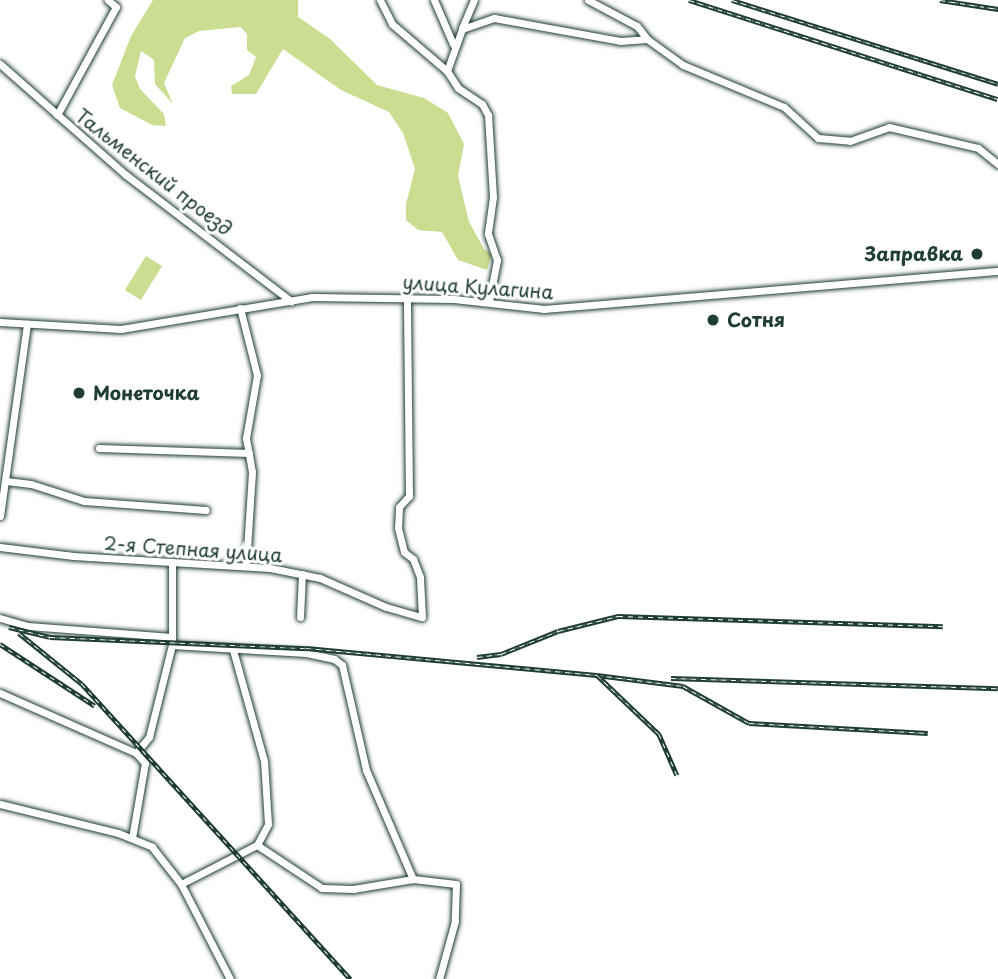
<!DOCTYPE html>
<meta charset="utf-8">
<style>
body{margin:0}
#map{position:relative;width:998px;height:979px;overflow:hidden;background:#fff;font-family:"Playpen Sans",sans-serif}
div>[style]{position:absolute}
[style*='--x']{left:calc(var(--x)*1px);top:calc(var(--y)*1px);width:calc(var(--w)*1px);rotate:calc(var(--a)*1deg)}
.green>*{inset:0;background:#cbdd91;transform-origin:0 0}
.roads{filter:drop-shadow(0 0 2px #1f3d34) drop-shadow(0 0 2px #1f3d34)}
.minor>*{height:7px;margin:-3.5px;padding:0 3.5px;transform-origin:3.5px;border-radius:3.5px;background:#fff}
.rail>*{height:4.5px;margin-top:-2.25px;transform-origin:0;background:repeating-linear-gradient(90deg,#fff 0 5px,#1f3d34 0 10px);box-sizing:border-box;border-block:2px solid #1f3d34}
.dots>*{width:19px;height:19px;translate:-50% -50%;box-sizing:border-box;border:4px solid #fff;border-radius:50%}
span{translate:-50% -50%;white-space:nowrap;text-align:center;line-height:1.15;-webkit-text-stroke:6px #fff;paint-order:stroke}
.street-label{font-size:19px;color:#1f3d34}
.poi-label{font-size:19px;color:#1f3d34;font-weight:700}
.right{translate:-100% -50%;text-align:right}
.left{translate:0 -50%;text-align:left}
</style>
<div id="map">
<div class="green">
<div style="clip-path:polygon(153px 0,298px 0,298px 17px,329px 38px,377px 85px,424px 98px,448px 113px,464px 144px,458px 176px,469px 222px,484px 249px,492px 254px,487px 270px,458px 260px,442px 232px,418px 230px,406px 220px,406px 204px,415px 169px,403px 133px,389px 112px,341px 90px,283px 49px,256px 94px,232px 94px,231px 86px,249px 75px,256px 57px,247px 50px,247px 34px,241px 27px,199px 31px,185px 38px,164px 83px,173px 104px,155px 84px,154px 60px,141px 51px,135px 76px,140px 89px,164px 114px,166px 126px,152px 125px,120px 108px,112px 85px,131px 36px)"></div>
<div style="left:146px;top:256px;width:19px;height:40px;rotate:32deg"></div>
</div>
<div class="roads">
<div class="minor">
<div style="--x:380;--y:0;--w:27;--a:63"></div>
<div style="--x:392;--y:24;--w:72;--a:40.5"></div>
<div style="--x:447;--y:71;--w:20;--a:57"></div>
<div style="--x:458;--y:88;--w:29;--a:34"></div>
<div style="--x:482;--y:104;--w:13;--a:61"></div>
<div style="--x:488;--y:115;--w:82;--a:86.5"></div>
<div style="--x:493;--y:197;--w:37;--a:98"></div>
<div style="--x:488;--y:234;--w:28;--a:71"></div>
<div style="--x:497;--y:260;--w:43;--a:100.8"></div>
<div style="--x:434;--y:0;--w:48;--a:66.6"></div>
<div style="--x:588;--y:0;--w:55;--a:28"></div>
<div style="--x:637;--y:26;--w:16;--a:52"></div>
<div style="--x:462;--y:28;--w:30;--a:-67"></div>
<div style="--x:0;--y:64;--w:168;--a:41.4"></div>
<div style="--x:126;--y:175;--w:208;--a:37.4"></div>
<div style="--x:447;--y:71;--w:45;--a:-70.3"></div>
<div style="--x:462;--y:29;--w:34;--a:-19"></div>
<div style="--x:494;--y:18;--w:128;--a:10.3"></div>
<div style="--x:620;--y:41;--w:27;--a:-4"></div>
<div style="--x:647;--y:39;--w:44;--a:35.8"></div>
<div style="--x:683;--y:65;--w:109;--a:22.6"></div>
<div style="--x:784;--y:107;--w:46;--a:42.4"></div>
<div style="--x:818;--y:138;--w:32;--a:5"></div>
<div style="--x:850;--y:141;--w:41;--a:-19.7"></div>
<div style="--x:889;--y:127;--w:91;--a:13.3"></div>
<div style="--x:978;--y:148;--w:26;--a:39"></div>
<div style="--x:57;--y:115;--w:123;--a:-61.4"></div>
<div style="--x:116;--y:7;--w:11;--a:-139"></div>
<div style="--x:240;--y:308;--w:69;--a:75.8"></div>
<div style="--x:257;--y:375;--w:64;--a:99.9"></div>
<div style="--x:246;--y:438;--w:35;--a:80"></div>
<div style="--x:252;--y:472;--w:93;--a:93.7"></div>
<div style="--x:0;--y:322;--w:121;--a:3.3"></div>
<div style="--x:121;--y:329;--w:194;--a:-9.5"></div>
<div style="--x:312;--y:297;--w:142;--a:0.8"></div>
<div style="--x:454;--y:299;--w:91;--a:6.3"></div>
<div style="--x:544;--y:309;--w:456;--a:-4.8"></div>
<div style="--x:99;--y:448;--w:150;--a:1.9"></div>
<div style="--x:6;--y:481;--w:25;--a:7"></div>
<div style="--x:31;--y:484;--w:56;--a:17.8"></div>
<div style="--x:84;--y:501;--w:122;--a:4.2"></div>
<div style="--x:0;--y:516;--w:194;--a:-82"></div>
<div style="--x:0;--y:547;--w:74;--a:7"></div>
<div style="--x:73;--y:556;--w:197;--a:3.5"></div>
<div style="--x:270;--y:568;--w:51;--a:11.3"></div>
<div style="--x:320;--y:578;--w:72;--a:23.7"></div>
<div style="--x:386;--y:607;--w:37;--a:16"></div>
<div style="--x:422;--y:617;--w:40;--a:-92.9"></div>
<div style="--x:420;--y:577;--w:19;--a:-111"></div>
<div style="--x:413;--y:559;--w:11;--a:-142"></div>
<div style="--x:404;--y:552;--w:25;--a:-104"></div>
<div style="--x:398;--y:528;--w:21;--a:-87"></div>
<div style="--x:399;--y:507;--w:15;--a:-48"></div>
<div style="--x:409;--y:496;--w:199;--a:-90.6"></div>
<div style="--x:300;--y:617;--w:43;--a:-87.3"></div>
<div style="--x:0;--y:618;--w:29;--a:16"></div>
<div style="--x:28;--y:626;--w:144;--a:4.4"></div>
<div style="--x:172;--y:645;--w:134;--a:3.4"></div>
<div style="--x:306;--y:653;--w:29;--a:12"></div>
<div style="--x:334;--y:659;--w:10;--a:37"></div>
<div style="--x:342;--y:665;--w:108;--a:77.1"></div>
<div style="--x:366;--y:770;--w:119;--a:66.7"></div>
<div style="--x:0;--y:693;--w:149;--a:23.8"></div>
<div style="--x:0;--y:804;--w:122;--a:13.8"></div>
<div style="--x:118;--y:833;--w:37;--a:22"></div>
<div style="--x:152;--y:847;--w:47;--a:51.9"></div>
<div style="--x:181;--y:884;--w:107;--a:62.7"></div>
<div style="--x:132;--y:838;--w:76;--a:-80.2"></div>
<div style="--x:145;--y:763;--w:13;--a:-132"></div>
<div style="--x:136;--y:753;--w:21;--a:-51"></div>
<div style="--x:149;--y:737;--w:95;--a:-76"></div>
<div style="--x:172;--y:645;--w:83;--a:-90"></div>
<div style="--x:257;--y:845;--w:78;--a:33.5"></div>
<div style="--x:322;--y:888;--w:31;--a:2"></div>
<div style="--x:353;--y:889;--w:61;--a:-9.5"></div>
<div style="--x:413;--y:879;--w:43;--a:6.6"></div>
<div style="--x:456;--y:884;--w:37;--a:92"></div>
<div style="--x:455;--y:921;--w:60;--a:105.4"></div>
<div style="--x:181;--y:884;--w:85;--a:-27.2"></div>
<div style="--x:257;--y:845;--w:24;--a:-62"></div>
<div style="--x:268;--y:824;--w:63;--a:-93.6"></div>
<div style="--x:264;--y:761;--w:115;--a:-105.6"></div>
</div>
</div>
<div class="rail">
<div style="--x:689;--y:0;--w:324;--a:17.8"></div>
<div style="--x:732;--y:0;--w:279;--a:17.5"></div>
<div style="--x:940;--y:0;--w:59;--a:8.8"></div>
<div style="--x:9;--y:627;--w:42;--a:13.7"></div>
<div style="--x:50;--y:637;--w:256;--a:2.5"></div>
<div style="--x:306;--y:648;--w:292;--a:5.3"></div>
<div style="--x:597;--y:675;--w:87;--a:7.3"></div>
<div style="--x:683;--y:686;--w:76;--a:29.3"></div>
<div style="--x:749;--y:723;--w:179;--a:3.2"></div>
<div style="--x:19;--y:633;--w:81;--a:39"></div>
<div style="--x:82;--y:684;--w:399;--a:47.7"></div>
<div style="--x:0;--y:644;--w:113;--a:33.1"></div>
<div style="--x:477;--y:657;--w:24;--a:-7"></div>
<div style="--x:501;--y:654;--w:61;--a:-22"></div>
<div style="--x:558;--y:631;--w:62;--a:-14"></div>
<div style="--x:618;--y:616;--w:325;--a:1.8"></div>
<div style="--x:597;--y:675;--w:86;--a:43.6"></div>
<div style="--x:659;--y:734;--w:45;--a:66.3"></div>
<div style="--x:671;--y:678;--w:327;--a:1.8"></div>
</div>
<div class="dots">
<div style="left:977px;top:254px;background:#1f3d34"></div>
<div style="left:713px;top:320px;background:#1f3d34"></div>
<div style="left:79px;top:393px;background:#1f3d34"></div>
</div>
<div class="street-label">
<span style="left:154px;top:172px;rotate:38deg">Тальменский проезд</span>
<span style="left:478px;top:287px;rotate:4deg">улица Кулагина</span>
<span style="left:193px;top:549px;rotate:4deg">2-я Степная улица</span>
</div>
<div class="poi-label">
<span class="right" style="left:963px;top:254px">Заправка</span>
<span class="left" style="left:727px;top:320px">Сотня</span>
<span class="left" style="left:93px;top:393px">Монеточка</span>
</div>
</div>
